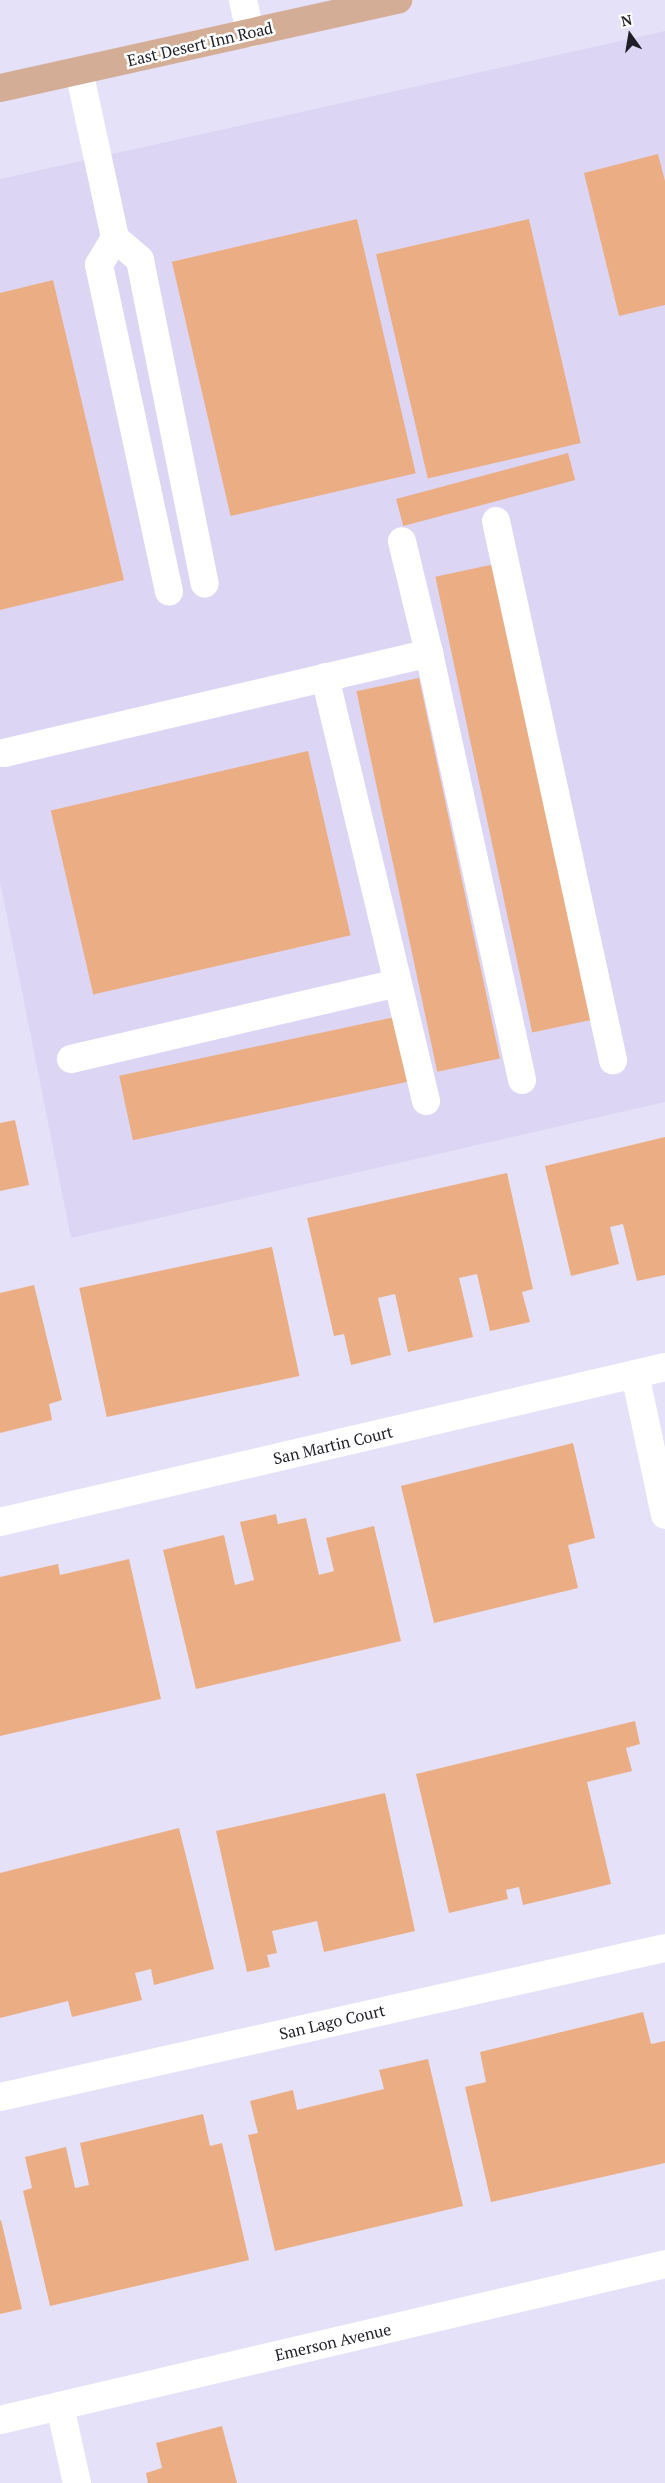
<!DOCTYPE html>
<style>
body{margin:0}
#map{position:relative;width:665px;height:2483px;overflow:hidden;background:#e5e1f8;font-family:"PT Serif",serif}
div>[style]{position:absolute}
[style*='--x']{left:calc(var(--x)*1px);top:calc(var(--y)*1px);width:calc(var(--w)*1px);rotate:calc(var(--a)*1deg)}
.built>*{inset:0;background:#dcd6f4}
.building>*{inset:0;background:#ebae84;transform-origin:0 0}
.minor>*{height:28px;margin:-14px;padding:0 14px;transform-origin:14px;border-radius:14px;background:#fff}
.major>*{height:28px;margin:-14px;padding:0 14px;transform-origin:14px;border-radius:14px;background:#d3ad95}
span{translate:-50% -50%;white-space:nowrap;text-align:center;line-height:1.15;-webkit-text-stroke:5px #fff;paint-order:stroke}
.street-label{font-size:16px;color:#201e26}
.north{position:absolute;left:605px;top:10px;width:50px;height:50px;-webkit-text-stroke:4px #fff;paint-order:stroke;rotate:347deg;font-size:14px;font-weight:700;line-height:20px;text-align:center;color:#201e26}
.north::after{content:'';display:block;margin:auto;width:18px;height:22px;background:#201e26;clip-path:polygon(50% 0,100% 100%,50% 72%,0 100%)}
</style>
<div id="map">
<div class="built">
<div style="clip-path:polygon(665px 31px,665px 1102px,71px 1238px,0 882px,0 179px)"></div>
</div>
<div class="building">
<div style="clip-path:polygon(658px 154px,665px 181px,665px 305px,619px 316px,584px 173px)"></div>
<div style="left:357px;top:219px;width:261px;height:190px;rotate:77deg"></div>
<div style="left:529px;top:219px;width:230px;height:157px;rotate:77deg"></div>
<div style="clip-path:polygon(53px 280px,124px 580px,0 610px,0 293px)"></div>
<div style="left:568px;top:453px;width:28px;height:178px;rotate:75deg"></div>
<div style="left:495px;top:564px;width:466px;height:61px;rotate:78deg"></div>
<div style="left:419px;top:678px;width:389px;height:64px;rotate:78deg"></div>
<div style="left:308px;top:751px;width:189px;height:264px;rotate:77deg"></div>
<div style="left:395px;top:1017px;width:66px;height:282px;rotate:78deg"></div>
<div style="clip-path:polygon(15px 1120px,29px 1185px,0 1191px,0 1123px)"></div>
<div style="clip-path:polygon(665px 1137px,665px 1275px,637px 1281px,623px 1224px,610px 1227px,619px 1264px,571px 1276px,545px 1166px)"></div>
<div style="clip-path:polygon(507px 1173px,533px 1289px,522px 1292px,530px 1322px,490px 1331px,477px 1274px,459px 1278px,473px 1337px,408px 1352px,395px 1294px,378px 1298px,391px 1355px,351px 1365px,344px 1334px,334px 1336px,307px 1218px)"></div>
<div style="left:272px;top:1247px;width:132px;height:197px;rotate:78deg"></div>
<div style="clip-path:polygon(34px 1285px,62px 1400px,49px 1404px,52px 1420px,0 1433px,0 1293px)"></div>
<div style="clip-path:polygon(573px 1443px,595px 1538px,568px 1545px,578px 1588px,434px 1623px,401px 1486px)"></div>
<div style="clip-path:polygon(276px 1514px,278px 1524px,306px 1518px,319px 1575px,334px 1571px,326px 1538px,374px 1526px,401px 1641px,196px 1689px,163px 1550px,224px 1535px,235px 1585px,254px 1580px,240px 1522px)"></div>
<div style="clip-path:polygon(129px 1559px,161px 1699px,0 1736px,0 1577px,58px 1564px,60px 1575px)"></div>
<div style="clip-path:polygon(635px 1721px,640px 1744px,626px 1748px,632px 1771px,587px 1782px,611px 1884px,523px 1905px,519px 1887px,506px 1890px,508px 1899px,449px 1913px,416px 1774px)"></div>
<div style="clip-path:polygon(385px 1793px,415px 1931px,324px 1952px,317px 1921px,272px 1931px,277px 1953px,267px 1955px,270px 1967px,247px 1972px,216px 1831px)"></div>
<div style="clip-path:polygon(179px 1828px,214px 1969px,154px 1985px,151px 1969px,135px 1973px,142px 2000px,72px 2017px,68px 2001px,0 2018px,0 1873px)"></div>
<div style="clip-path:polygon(643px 2012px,651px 2044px,665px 2041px,665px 2163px,491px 2202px,465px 2087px,486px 2082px,480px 2052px)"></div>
<div style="clip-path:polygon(428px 2059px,463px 2206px,275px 2251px,248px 2135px,258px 2133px,250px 2101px,293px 2090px,297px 2110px,384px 2089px,379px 2070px)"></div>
<div style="clip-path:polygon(203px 2114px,210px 2146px,222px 2143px,249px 2260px,50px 2306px,23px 2191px,32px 2188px,25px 2157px,66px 2147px,75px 2188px,89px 2185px,80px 2143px)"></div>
<div style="clip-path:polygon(1px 2220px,22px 2309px,0 2314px,0 2221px)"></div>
<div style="clip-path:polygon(222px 2426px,237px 2483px,148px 2483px,146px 2473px,162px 2468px,156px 2443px)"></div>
</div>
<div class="minor">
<div style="--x:243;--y:0;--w:34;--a:78"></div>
<div style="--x:79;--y:71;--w:171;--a:77.8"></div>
<div style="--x:115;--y:238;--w:33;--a:41"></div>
<div style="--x:140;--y:260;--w:330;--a:78.7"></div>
<div style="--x:115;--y:238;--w:31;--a:121"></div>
<div style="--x:99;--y:265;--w:334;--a:77.9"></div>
<div style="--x:496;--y:521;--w:552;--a:77.75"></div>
<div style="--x:429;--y:653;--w:437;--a:77.7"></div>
<div style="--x:325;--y:677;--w:436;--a:76.6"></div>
<div style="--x:4;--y:753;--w:437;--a:-13.2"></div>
<div style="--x:429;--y:653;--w:115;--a:-103.6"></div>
<div style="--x:71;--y:1059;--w:335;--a:-13.1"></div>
<div style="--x:635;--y:1374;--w:144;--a:78"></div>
<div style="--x:0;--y:1522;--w:683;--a:-13.12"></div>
<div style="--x:0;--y:2097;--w:681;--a:-12.63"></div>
<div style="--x:60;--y:2406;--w:79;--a:77.6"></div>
<div style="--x:0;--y:2420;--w:683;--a:-13.2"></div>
</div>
<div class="major">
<div style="--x:0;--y:88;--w:408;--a:-12.5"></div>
</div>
<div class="street-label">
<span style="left:200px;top:44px;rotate:-13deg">East Desert Inn Road</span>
<span style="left:333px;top:1445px;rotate:-13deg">San Martin Court</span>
<span style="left:332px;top:2022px;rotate:-13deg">San Lago Court</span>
<span style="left:333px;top:2342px;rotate:-13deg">Emerson Avenue</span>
</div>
<div class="north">N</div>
</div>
